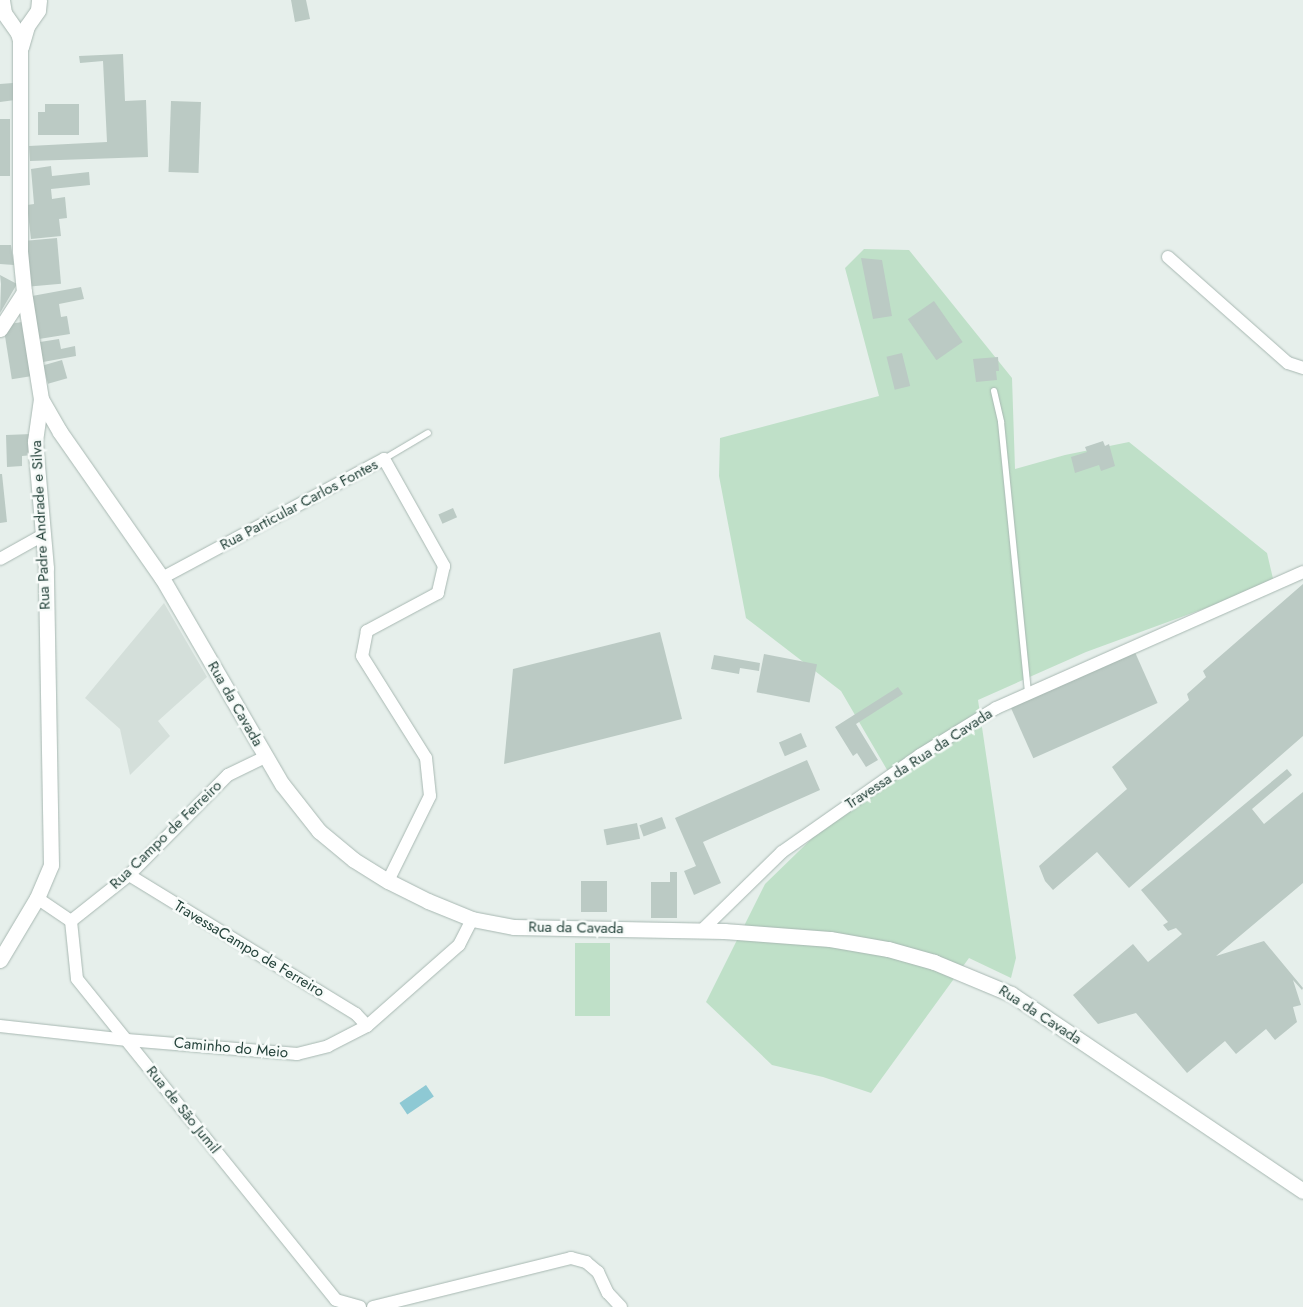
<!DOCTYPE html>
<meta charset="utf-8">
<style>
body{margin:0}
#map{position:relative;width:1303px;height:1307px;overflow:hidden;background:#e6efeb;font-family:Jost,sans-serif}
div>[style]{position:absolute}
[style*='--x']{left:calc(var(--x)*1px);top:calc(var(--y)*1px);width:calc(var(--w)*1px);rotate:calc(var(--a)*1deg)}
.built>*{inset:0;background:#d4dfda}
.green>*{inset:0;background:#bfe0c8;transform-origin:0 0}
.water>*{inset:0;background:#8ec9d4;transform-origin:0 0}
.building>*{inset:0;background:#bbcac4;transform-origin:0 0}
.roads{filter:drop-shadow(0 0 1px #a8b8b2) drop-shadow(0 0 1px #a8b8b2)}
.service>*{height:6px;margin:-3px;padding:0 3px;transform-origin:3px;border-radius:3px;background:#fff}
.minor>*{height:12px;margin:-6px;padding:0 6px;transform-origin:6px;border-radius:6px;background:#fff}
.tertiary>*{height:15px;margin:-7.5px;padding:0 7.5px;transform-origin:7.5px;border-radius:7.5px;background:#fff}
.secondary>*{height:15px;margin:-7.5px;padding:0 7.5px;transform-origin:7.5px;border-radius:7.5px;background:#fff}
span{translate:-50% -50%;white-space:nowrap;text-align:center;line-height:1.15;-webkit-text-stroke:5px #f7fbf9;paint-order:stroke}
.street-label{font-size:15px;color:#24423a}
</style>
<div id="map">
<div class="built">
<div style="clip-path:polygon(164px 603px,207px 677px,158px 721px,170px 736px,130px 775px,120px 729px,85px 698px)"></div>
</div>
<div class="green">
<div style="clip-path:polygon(864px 249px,909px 250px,1012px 378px,1015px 469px,1065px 455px,1129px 442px,1267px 553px,1274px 583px,1086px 652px,978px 700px,1016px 958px,1011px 978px,969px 958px,871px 1093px,823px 1077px,772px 1065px,706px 1002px,765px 884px,834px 817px,893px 780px,841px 691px,746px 618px,719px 476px,720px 438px,879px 396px,845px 268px)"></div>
<div style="left:575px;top:943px;width:35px;height:73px"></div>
</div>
<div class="water">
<div style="left:426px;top:1085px;width:14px;height:32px;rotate:56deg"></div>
</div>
<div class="building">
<div style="clip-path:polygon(291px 0,306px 0,310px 19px,295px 22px)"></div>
<div style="clip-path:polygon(123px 54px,125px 101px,146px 100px,148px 157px,30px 161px,29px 146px,107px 142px,103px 61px,80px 63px,79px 56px)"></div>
<div style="clip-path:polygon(13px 83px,15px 100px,0 102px,0 84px)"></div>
<div style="left:171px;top:101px;width:30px;height:71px;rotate:2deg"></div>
<div style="clip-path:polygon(45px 104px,79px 104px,79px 135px,38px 135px,38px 112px,45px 112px)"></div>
<div style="left:0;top:119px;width:10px;height:57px"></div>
<div style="clip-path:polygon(51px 166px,52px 176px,89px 172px,90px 185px,51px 189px,52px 199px,65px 197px,67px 218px,59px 219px,61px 236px,31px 239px,27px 205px,34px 204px,31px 169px)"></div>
<div style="left:57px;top:238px;width:46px;height:31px;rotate:85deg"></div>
<div style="clip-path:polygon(0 245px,11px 245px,14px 265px,0 264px)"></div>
<div style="clip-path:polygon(861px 258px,882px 260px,892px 316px,873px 319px)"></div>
<div style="clip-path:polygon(0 275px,17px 284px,0 313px,1px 284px)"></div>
<div style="clip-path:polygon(81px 287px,84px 299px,59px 304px,61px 317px,67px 316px,70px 334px,39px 339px,32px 296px)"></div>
<div style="left:934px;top:301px;width:50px;height:32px;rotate:55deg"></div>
<div style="left:22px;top:322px;width:55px;height:19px;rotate:81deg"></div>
<div style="clip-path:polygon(59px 339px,61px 349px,75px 346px,76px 356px,43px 362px,40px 342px)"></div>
<div style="left:902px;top:353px;width:34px;height:16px;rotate:76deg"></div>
<div style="clip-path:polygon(998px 357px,999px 371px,996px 371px,997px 380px,976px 382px,973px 359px)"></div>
<div style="left:62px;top:360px;width:19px;height:20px;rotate:74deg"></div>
<div style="clip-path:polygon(32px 434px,32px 455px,22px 456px,22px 466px,7px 467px,6px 435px)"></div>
<div style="clip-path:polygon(1103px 441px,1105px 446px,1109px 444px,1115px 466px,1101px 471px,1099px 465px,1075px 473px,1071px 457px,1087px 452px,1085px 447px)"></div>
<div style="clip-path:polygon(0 474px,2px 474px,7px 522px,0 523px)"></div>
<div style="left:453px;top:508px;width:10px;height:16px;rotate:66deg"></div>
<div style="clip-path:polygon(1303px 584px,1303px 736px,1129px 888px,1097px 852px,1053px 890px,1045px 881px,1039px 866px,1127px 789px,1112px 767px,1189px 700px,1187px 694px,1206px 677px,1203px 671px)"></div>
<div style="clip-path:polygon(660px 632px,682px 719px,504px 764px,513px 669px)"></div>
<div style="left:1134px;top:650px;width:58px;height:136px;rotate:66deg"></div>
<div style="left:764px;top:654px;width:54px;height:39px;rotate:11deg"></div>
<div style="clip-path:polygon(714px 655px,760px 663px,759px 671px,740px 668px,739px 674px,711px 669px)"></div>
<div style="clip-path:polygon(898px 687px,903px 694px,856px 724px,878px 760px,866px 767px,857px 753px,853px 756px,835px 727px)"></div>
<div style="left:801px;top:733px;width:15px;height:24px;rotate:67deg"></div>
<div style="clip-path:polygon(807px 760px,820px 790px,703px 842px,721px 883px,694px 895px,684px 871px,696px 866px,675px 818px)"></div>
<div style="clip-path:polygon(1287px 769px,1292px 775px,1252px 809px,1264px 824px,1303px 792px,1303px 883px,1216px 956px,1264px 941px,1303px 988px,1302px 990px,1293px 980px,1301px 1005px,1293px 1007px,1297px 1022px,1275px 1040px,1266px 1029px,1236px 1054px,1225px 1041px,1187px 1073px,1136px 1013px,1098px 1024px,1073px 995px,1133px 944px,1148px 962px,1182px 934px,1176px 928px,1168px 931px,1163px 925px,1168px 922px,1141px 890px)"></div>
<div style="left:662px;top:817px;width:12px;height:24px;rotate:70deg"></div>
<div style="left:637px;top:823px;width:16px;height:34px;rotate:79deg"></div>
<div style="clip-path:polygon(670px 872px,677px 872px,677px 918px,651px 918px,651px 882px,670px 882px)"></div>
<div style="left:581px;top:881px;width:26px;height:31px"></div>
</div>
<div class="roads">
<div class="service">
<div style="--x:994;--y:391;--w:32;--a:77"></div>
<div style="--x:1001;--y:422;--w:273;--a:84.3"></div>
<div style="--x:384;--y:459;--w:51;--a:-30.6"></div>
</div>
<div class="minor">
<div style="--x:1168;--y:257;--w:160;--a:41.5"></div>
<div style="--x:1288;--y:363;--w:16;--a:18"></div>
<div style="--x:0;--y:559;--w:49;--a:-29.2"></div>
<div style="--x:162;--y:578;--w:252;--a:-28.2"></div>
<div style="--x:384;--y:459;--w:123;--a:60.7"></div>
<div style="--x:444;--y:566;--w:28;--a:103"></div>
<div style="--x:438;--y:593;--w:81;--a:151.8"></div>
<div style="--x:367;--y:631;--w:25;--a:101"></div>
<div style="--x:362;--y:656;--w:120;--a:57.9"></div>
<div style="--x:426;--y:758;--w:38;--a:84"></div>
<div style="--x:430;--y:796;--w:95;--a:116.3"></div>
<div style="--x:129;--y:875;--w:266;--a:31.5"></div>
<div style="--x:356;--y:1014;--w:16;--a:47"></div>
<div style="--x:37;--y:898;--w:41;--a:34.1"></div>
<div style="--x:71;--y:921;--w:58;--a:84.1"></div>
<div style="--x:77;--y:979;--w:412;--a:51.1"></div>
<div style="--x:336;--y:1300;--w:25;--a:16"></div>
<div style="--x:71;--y:921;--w:74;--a:-38.4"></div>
<div style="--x:129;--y:875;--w:141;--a:-45.3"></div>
<div style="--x:228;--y:775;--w:41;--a:-25.9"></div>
<div style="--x:701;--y:931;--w:113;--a:-44.3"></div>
<div style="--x:782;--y:852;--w:169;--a:-35.1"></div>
<div style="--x:920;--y:755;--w:89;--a:-31.7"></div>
<div style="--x:996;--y:708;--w:336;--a:-23.9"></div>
<div style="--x:0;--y:1026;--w:128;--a:6.3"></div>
<div style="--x:127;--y:1040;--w:171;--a:4.7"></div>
<div style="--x:297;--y:1054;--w:32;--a:-14"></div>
<div style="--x:328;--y:1046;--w:44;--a:-27.1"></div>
<div style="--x:367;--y:1026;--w:123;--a:-41.4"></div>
<div style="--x:459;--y:945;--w:29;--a:-63"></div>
<div style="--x:373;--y:1307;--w:204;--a:-13.9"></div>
<div style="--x:571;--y:1258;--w:16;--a:15"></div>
<div style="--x:586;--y:1262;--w:16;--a:40"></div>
<div style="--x:598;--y:1272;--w:23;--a:65"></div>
<div style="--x:608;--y:1293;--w:19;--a:47"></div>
</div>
<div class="tertiary">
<div style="--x:0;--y:329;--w:44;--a:-57"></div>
<div style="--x:41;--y:399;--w:38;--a:60"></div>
<div style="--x:60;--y:432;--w:178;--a:55.1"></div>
<div style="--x:162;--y:578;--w:238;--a:59.8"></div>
<div style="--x:282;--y:784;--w:60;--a:51.8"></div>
<div style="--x:319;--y:831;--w:45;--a:39.6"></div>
<div style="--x:354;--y:860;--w:40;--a:32"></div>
<div style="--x:388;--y:881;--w:45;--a:26.6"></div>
<div style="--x:428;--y:901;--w:48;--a:22.2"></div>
<div style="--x:472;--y:919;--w:43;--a:10.8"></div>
<div style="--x:514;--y:927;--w:210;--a:1.1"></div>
<div style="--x:724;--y:931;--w:106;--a:4.3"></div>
<div style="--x:830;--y:939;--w:59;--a:9.8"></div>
<div style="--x:888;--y:949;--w:48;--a:15.8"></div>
<div style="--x:934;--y:962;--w:83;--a:22.6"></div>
<div style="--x:1011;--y:994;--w:352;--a:34"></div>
</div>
<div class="secondary">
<div style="--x:21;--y:47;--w:22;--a:-74"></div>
<div style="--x:27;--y:26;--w:19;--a:-55"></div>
<div style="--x:38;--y:10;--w:10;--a:-84"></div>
<div style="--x:0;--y:960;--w:72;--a:-59.2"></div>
<div style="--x:37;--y:898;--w:36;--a:-67"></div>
<div style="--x:51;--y:865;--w:297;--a:-91"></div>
<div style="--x:46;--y:568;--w:127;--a:-95"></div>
<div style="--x:35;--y:441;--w:42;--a:-81.9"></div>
<div style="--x:41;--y:399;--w:108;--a:-99"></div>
<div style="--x:24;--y:292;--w:41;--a:-95.6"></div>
<div style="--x:20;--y:251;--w:211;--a:-90"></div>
<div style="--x:20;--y:40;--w:7;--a:-106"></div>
<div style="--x:18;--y:33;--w:24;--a:-125"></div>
<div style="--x:4;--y:13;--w:13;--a:-99"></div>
</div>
</div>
<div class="street-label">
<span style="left:299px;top:505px;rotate:-28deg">Rua Particular Carlos Fontes</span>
<span style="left:41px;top:525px;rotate:-93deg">Rua Padre Andrade e Silva</span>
<span style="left:235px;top:704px;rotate:60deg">Rua da Cavada</span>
<span style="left:919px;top:759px;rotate:-33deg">Travessa da Rua da Cavada</span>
<span style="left:166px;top:835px;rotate:-44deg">Rua Campo de Ferreiro</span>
<span style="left:576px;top:928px;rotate:1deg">Rua da Cavada</span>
<span style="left:249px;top:949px;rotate:31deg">TravessaCampo de Ferreiro</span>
<span style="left:1040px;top:1015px;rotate:33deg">Rua da Cavada</span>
<span style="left:231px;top:1048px;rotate:5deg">Caminho do Meio</span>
<span style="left:183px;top:1110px;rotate:51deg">Rua de São Jumil</span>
</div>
</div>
